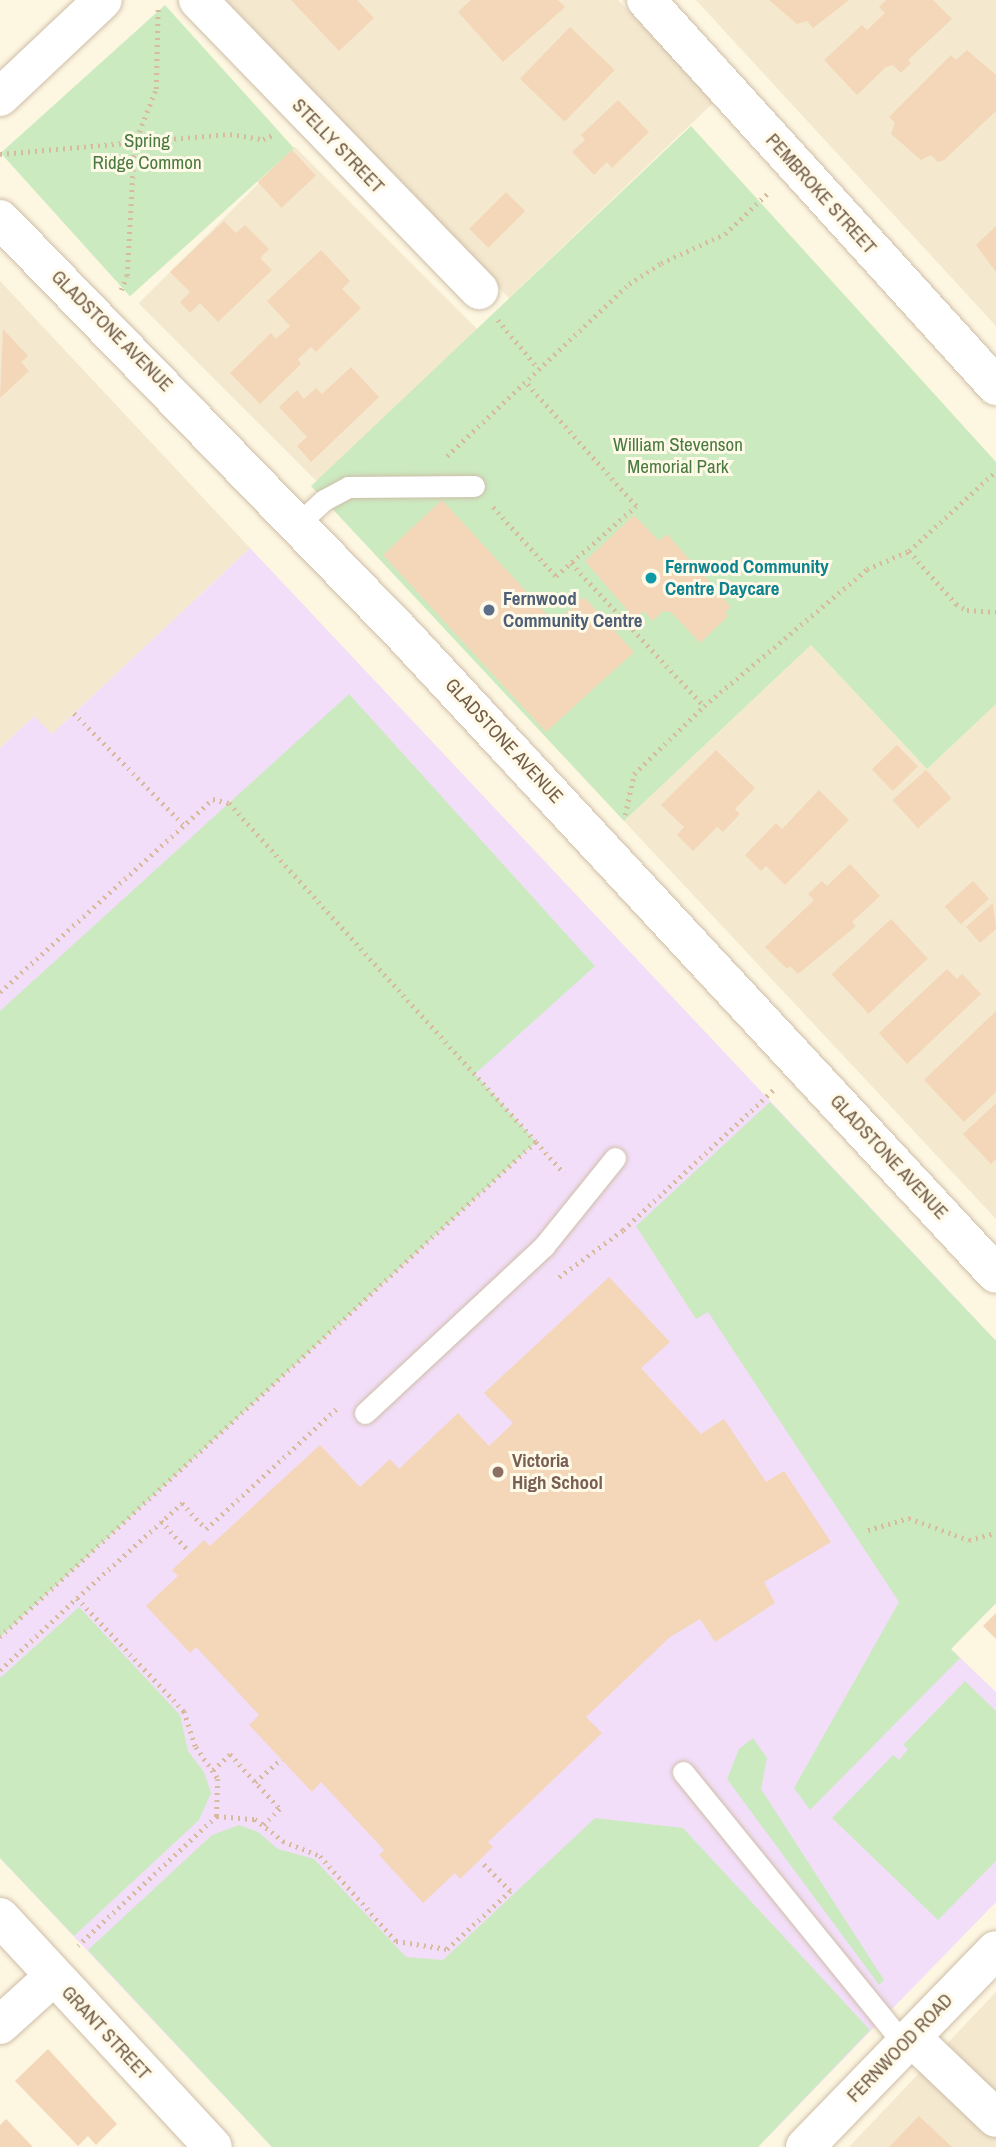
<!DOCTYPE html>
<style>
body{margin:0}
#map{position:relative;width:996px;height:2147px;overflow:hidden;background:#fdf6e1;font-family:"Archivo Narrow",sans-serif}
div>[style]{position:absolute}
[style*='--x']{left:calc(var(--x)*1px);top:calc(var(--y)*1px);width:calc(var(--w)*1px);rotate:calc(var(--a)*1deg)}
.residential>*{inset:0;background:#f4e8cf;transform-origin:0 0}
.education>*{inset:0;background:#f3def9}
.green>*{inset:0;background:#cbeac0;transform-origin:0 0}
.building>*{inset:0;background:#f3d7b8;transform-origin:0 0}
.path>*{height:4.5px;margin-top:-2.25px;transform-origin:0;background:repeating-linear-gradient(90deg,#d7bb9c 0 2px,transparent 0 7px)}
.roads{filter:drop-shadow(0 0 2px #cebea8) drop-shadow(0 0 2px #cebea8)}
.service>*{height:21px;margin:-10.5px;padding:0 10.5px;transform-origin:10.5px;border-radius:10.5px;background:#fff}
.minor>*{height:38px;margin:-19px;padding:0 19px;transform-origin:19px;border-radius:19px;background:#fff}
.tertiary>*{height:38px;margin:-19px;padding:0 19px;transform-origin:19px;border-radius:19px;background:#fff}
.dots>*{width:19px;height:19px;translate:-50% -50%;box-sizing:border-box;border:4px solid #fff9e8;border-radius:50%}
span{translate:-50% -50%;white-space:nowrap;text-align:center;line-height:1.15;-webkit-text-stroke:6px #fff9e8;paint-order:stroke}
.park-label{font-size:19px;color:#497a3f}
.street-label{font-size:19px;color:#745e48}
.culture-label{font-size:19px;color:#0d838f;font-weight:700}
.left{translate:0 -50%;text-align:left}
.service-label{font-size:19px;color:#4e5e75;font-weight:700}
.education-label{font-size:19px;color:#785e54;font-weight:700}
</style>
<div id="map">
<div class="residential">
<div style="clip-path:polygon(226px 0,618px 0,714px 102px,509px 298px)"></div>
<div style="clip-path:polygon(696px 0,996px 0,996px 326px)"></div>
<div style="left:295px;top:147px;width:257px;height:221px;rotate:45deg"></div>
<div style="clip-path:polygon(0 281px,250px 548px,52px 734px,33px 717px,0 748px)"></div>
<div style="clip-path:polygon(811px 645px,927px 769px,996px 704px,996px 1219px,624px 821px)"></div>
<div style="clip-path:polygon(996px 1992px,996px 2147px,849px 2147px)"></div>
</div>
<div class="education">
<div style="clip-path:polygon(250px 548px,996px 1341px,996px 1603px,951px 1649px,996px 1692px,996px 1902px,758px 2147px,272px 2147px,0 1858px,0 748px,34px 716px,52px 734px)"></div>
</div>
<div class="green">
<div style="left:165px;top:5px;width:193px;height:221px;rotate:48deg"></div>
<div style="clip-path:polygon(691px 126px,996px 462px,996px 704px,927px 769px,811px 645px,624px 821px,311px 486px)"></div>
<div style="clip-path:polygon(349px 694px,595px 966px,475px 1074px,536px 1142px,0 1637px,0 1011px)"></div>
<div style="clip-path:polygon(770px 1102px,996px 1341px,996px 1603px,951px 1649px,960px 1658px,810px 1810px,794px 1788px,899px 1602px,708px 1312px,696px 1319px,636px 1226px)"></div>
<div style="clip-path:polygon(79px 1607px,180px 1715px,188px 1751px,204px 1772px,211px 1793px,199px 1820px,74px 1936px,0 1858px,0 1678px)"></div>
<div style="clip-path:polygon(965px 1681px,996px 1711px,996px 1861px,938px 1920px,832px 1818px,893px 1755px,899px 1760px,908px 1749px,903px 1745px)"></div>
<div style="clip-path:polygon(753px 1738px,767px 1758px,761px 1789px,884px 1980px,879px 1985px,727px 1779px,739px 1749px)"></div>
<div style="clip-path:polygon(595px 1818px,683px 1828px,870px 2030px,758px 2147px,272px 2147px,88px 1950px,212px 1835px,239px 1825px,258px 1832px,278px 1849px,314px 1859px,406px 1957px,443px 1960px)"></div>
</div>
<div class="building">
<div style="clip-path:polygon(291px 0,357px 0,374px 18px,339px 51px)"></div>
<div style="clip-path:polygon(471px 0,558px 0,565px 7px,503px 62px,458px 12px)"></div>
<div style="clip-path:polygon(769px 0,849px 0,813px 28px,807px 21px,797px 24px)"></div>
<div style="clip-path:polygon(886px 0,933px 0,952px 19px,908px 60px,911px 63px,901px 73px,893px 65px,886px 67px,857px 95px,824px 60px,862px 25px,867px 30px,885px 13px,879px 7px)"></div>
<div style="left:570px;top:27px;width:62px;height:72px;rotate:44deg"></div>
<div style="clip-path:polygon(967px 50px,996px 75px,996px 111px,944px 160px,938px 162px,931px 155px,921px 160px,891px 134px,895px 123px,889px 117px,951px 55px,956px 60px)"></div>
<div style="clip-path:polygon(618px 100px,649px 132px,612px 168px,607px 162px,594px 175px,572px 152px,585px 140px,581px 135px)"></div>
<div style="left:292px;top:150px;width:35px;height:47px;rotate:47deg"></div>
<div style="left:506px;top:192px;width:27px;height:52px;rotate:45deg"></div>
<div style="clip-path:polygon(224px 221px,236px 233px,245px 225px,269px 249px,260px 258px,272px 270px,218px 322px,200px 303px,190px 313px,180px 302px,190px 292px,170px 272px)"></div>
<div style="clip-path:polygon(996px 226px,996px 272px,976px 245px)"></div>
<div style="clip-path:polygon(321px 250px,350px 281px,342px 289px,361px 308px,316px 352px,311px 347px,298px 359px,301px 364px,260px 404px,230px 373px,271px 333px,276px 339px,290px 326px,267px 301px)"></div>
<div style="clip-path:polygon(3px 329px,28px 356px,21px 362px,29px 371px,0 398px)"></div>
<div style="clip-path:polygon(351px 367px,379px 397px,311px 462px,297px 446px,307px 437px,279px 407px,297px 390px,304px 399px,316px 388px,322px 394px)"></div>
<div style="clip-path:polygon(442px 500px,555px 623px,584px 597px,634px 652px,546px 732px,383px 555px)"></div>
<div style="clip-path:polygon(634px 515px,659px 541px,667px 534px,731px 607px,725px 612px,728px 616px,700px 643px,671px 612px,663px 611px,653px 621px,643px 611px,635px 619px,585px 561px)"></div>
<div style="left:897px;top:745px;width:30px;height:35px;rotate:46deg"></div>
<div style="clip-path:polygon(716px 750px,755px 788px,735px 809px,740px 814px,723px 832px,717px 827px,693px 851px,677px 835px,684px 827px,661px 805px)"></div>
<div style="left:926px;top:770px;width:38px;height:45px;rotate:48deg"></div>
<div style="clip-path:polygon(819px 790px,849px 820px,785px 885px,766px 866px,761px 871px,745px 855px,776px 823px,782px 829px)"></div>
<div style="clip-path:polygon(850px 864px,880px 896px,852px 922px,856px 926px,798px 974px,790px 966px,787px 969px,765px 947px,814px 900px,808px 894px,822px 881px,827px 886px)"></div>
<div style="left:973px;top:881px;width:24px;height:38px;rotate:48deg"></div>
<div style="clip-path:polygon(993px 903px,996px 929px,980px 943px,966px 927px)"></div>
<div style="left:891px;top:919px;width:54px;height:81px;rotate:47deg"></div>
<div style="clip-path:polygon(947px 969px,957px 979px,962px 974px,981px 994px,907px 1064px,879px 1033px)"></div>
<div style="clip-path:polygon(996px 1011px,996px 1092px,964px 1122px,924px 1080px)"></div>
<div style="clip-path:polygon(996px 1103px,996px 1159px,991px 1164px,963px 1134px)"></div>
<div style="clip-path:polygon(609px 1277px,670px 1342px,641px 1368px,701px 1434px,724px 1419px,766px 1482px,784px 1471px,831px 1542px,764px 1582px,775px 1603px,715px 1642px,700px 1619px,670px 1637px,586px 1717px,602px 1733px,488px 1842px,493px 1847px,460px 1879px,455px 1873px,423px 1903px,379px 1855px,384px 1850px,321px 1782px,312px 1792px,249px 1725px,259px 1715px,196px 1647px,190px 1653px,146px 1606px,178px 1576px,172px 1570px,204px 1540px,210px 1546px,320px 1445px,360px 1487px,390px 1459px,399px 1469px,458px 1413px,489px 1446px,513px 1423px,484px 1393px)"></div>
<div style="clip-path:polygon(996px 1613px,996px 1639px,983px 1626px)"></div>
<div style="clip-path:polygon(48px 2049px,117px 2124px,96px 2145px,88px 2136px,78px 2146px,15px 2081px)"></div>
<div style="clip-path:polygon(919px 2116px,952px 2147px,889px 2147px)"></div>
<div style="clip-path:polygon(6px 2119px,33px 2147px,0 2147px,0 2125px)"></div>
</div>
<div class="path">
<div style="--x:0;--y:154;--w:231;--a:-5"></div>
<div style="--x:230;--y:134;--w:33;--a:9"></div>
<div style="--x:263;--y:139;--w:11;--a:-22"></div>
<div style="--x:121;--y:290;--w:15;--a:-67"></div>
<div style="--x:127;--y:276;--w:131;--a:-86.9"></div>
<div style="--x:134;--y:145;--w:60;--a:-68.6"></div>
<div style="--x:156;--y:89;--w:82;--a:-88.6"></div>
<div style="--x:498;--y:320;--w:62;--a:50.2"></div>
<div style="--x:447;--y:456;--w:250;--a:-43.4"></div>
<div style="--x:629;--y:284;--w:38;--a:-33"></div>
<div style="--x:661;--y:263;--w:70;--a:-24.4"></div>
<div style="--x:725;--y:234;--w:62;--a:-43.7"></div>
<div style="--x:493;--y:507;--w:93;--a:47.6"></div>
<div style="--x:556;--y:576;--w:106;--a:-41.2"></div>
<div style="--x:636;--y:506;--w:166;--a:-131.8"></div>
<div style="--x:909;--y:551;--w:71;--a:48.4"></div>
<div style="--x:956;--y:604;--w:13;--a:29"></div>
<div style="--x:967;--y:610;--w:29;--a:4"></div>
<div style="--x:571;--y:563;--w:195;--a:47.1"></div>
<div style="--x:74;--y:713;--w:157;--a:45.5"></div>
<div style="--x:625;--y:815;--w:42;--a:-77.6"></div>
<div style="--x:634;--y:774;--w:98;--a:-44.2"></div>
<div style="--x:704;--y:706;--w:213;--a:-40"></div>
<div style="--x:867;--y:569;--w:46;--a:-23.2"></div>
<div style="--x:909;--y:551;--w:118;--a:-42.6"></div>
<div style="--x:0;--y:992;--w:287;--a:-42.2"></div>
<div style="--x:213;--y:799;--w:16;--a:14"></div>
<div style="--x:229;--y:803;--w:457;--a:47.8"></div>
<div style="--x:536;--y:1142;--w:730;--a:137.28"></div>
<div style="--x:536;--y:1142;--w:42;--a:47.9"></div>
<div style="--x:559;--y:1277;--w:79;--a:-36.3"></div>
<div style="--x:623;--y:1230;--w:205;--a:-43"></div>
<div style="--x:161;--y:1521;--w:38;--a:47"></div>
<div style="--x:868;--y:1530;--w:43;--a:-16.3"></div>
<div style="--x:909;--y:1518;--w:64;--a:20.1"></div>
<div style="--x:969;--y:1540;--w:28;--a:-15"></div>
<div style="--x:77;--y:1598;--w:142;--a:-42.1"></div>
<div style="--x:182;--y:1503;--w:35;--a:47"></div>
<div style="--x:206;--y:1529;--w:177;--a:-42.7"></div>
<div style="--x:0;--y:1670;--w:105;--a:-43.1"></div>
<div style="--x:77;--y:1598;--w:156;--a:46.6"></div>
<div style="--x:184;--y:1711;--w:38;--a:72"></div>
<div style="--x:196;--y:1747;--w:39;--a:55"></div>
<div style="--x:218;--y:1779;--w:37;--a:92"></div>
<div style="--x:217;--y:1816;--w:190;--a:136.9"></div>
<div style="--x:213;--y:1770;--w:23;--a:-43"></div>
<div style="--x:230;--y:1754;--w:74;--a:47.7"></div>
<div style="--x:280;--y:1809;--w:23;--a:135"></div>
<div style="--x:255;--y:1782;--w:35;--a:-41"></div>
<div style="--x:217;--y:1816;--w:38;--a:5"></div>
<div style="--x:255;--y:1819;--w:36;--a:38"></div>
<div style="--x:283;--y:1841;--w:40;--a:22"></div>
<div style="--x:320;--y:1856;--w:114;--a:48.2"></div>
<div style="--x:396;--y:1941;--w:52;--a:8.9"></div>
<div style="--x:447;--y:1949;--w:86;--a:-42.6"></div>
<div style="--x:510;--y:1891;--w:40;--a:-135"></div>
</div>
<div class="roads">
<div class="service">
<div style="--x:298;--y:524;--w:35;--a:-43"></div>
<div style="--x:324;--y:500;--w:27;--a:-28"></div>
<div style="--x:348;--y:487;--w:126;--a:-0.5"></div>
<div style="--x:365;--y:1413;--w:245;--a:-43"></div>
<div style="--x:544;--y:1246;--w:113;--a:-51.1"></div>
<div style="--x:683;--y:1772;--w:350;--a:50.9"></div>
</div>
<div class="minor">
<div style="--x:198;--y:0;--w:404;--a:45.9"></div>
<div style="--x:646;--y:0;--w:521;--a:47.8"></div>
<div style="--x:0;--y:97;--w:141;--a:-43.3"></div>
<div style="--x:0;--y:219;--w:578;--a:45.84"></div>
<div style="--x:403;--y:634;--w:872;--a:47.18"></div>
<div style="--x:0;--y:1917;--w:313;--a:47.2"></div>
<div style="--x:0;--y:2025;--w:72;--a:-42.2"></div>
<div style="--x:911;--y:2037;--w:117;--a:43.6"></div>
</div>
<div class="tertiary">
<div style="--x:805;--y:2147;--w:274;--a:-45.9"></div>
</div>
</div>
<div class="dots">
<div style="left:651px;top:578px;background:#0f9aa8"></div>
<div style="left:489px;top:610px;background:#5c6f8a"></div>
<div style="left:498px;top:1472px;background:#8d6e63"></div>
</div>
<div class="park-label">
<span style="left:147px;top:152px">Spring<br>Ridge Common</span>
<span style="left:678px;top:456px">William Stevenson<br>Memorial Park</span>
</div>
<div class="street-label">
<span style="left:338px;top:146px;rotate:46deg">STELLY STREET</span>
<span style="left:821px;top:194px;rotate:48deg">PEMBROKE STREET</span>
<span style="left:112px;top:331px;rotate:45deg">GLADSTONE AVENUE</span>
<span style="left:504px;top:741px;rotate:47deg">GLADSTONE AVENUE</span>
<span style="left:889px;top:1157px;rotate:47deg">GLADSTONE AVENUE</span>
<span style="left:106px;top:2033px;rotate:47deg">GRANT STREET</span>
<span style="left:900px;top:2048px;rotate:-46deg">FERNWOOD ROAD</span>
</div>
<div class="culture-label">
<span class="left" style="left:665px;top:578px">Fernwood Community<br>Centre Daycare</span>
</div>
<div class="service-label">
<span class="left" style="left:503px;top:610px">Fernwood<br>Community Centre</span>
</div>
<div class="education-label">
<span class="left" style="left:512px;top:1472px">Victoria<br>High School</span>
</div>
</div>
